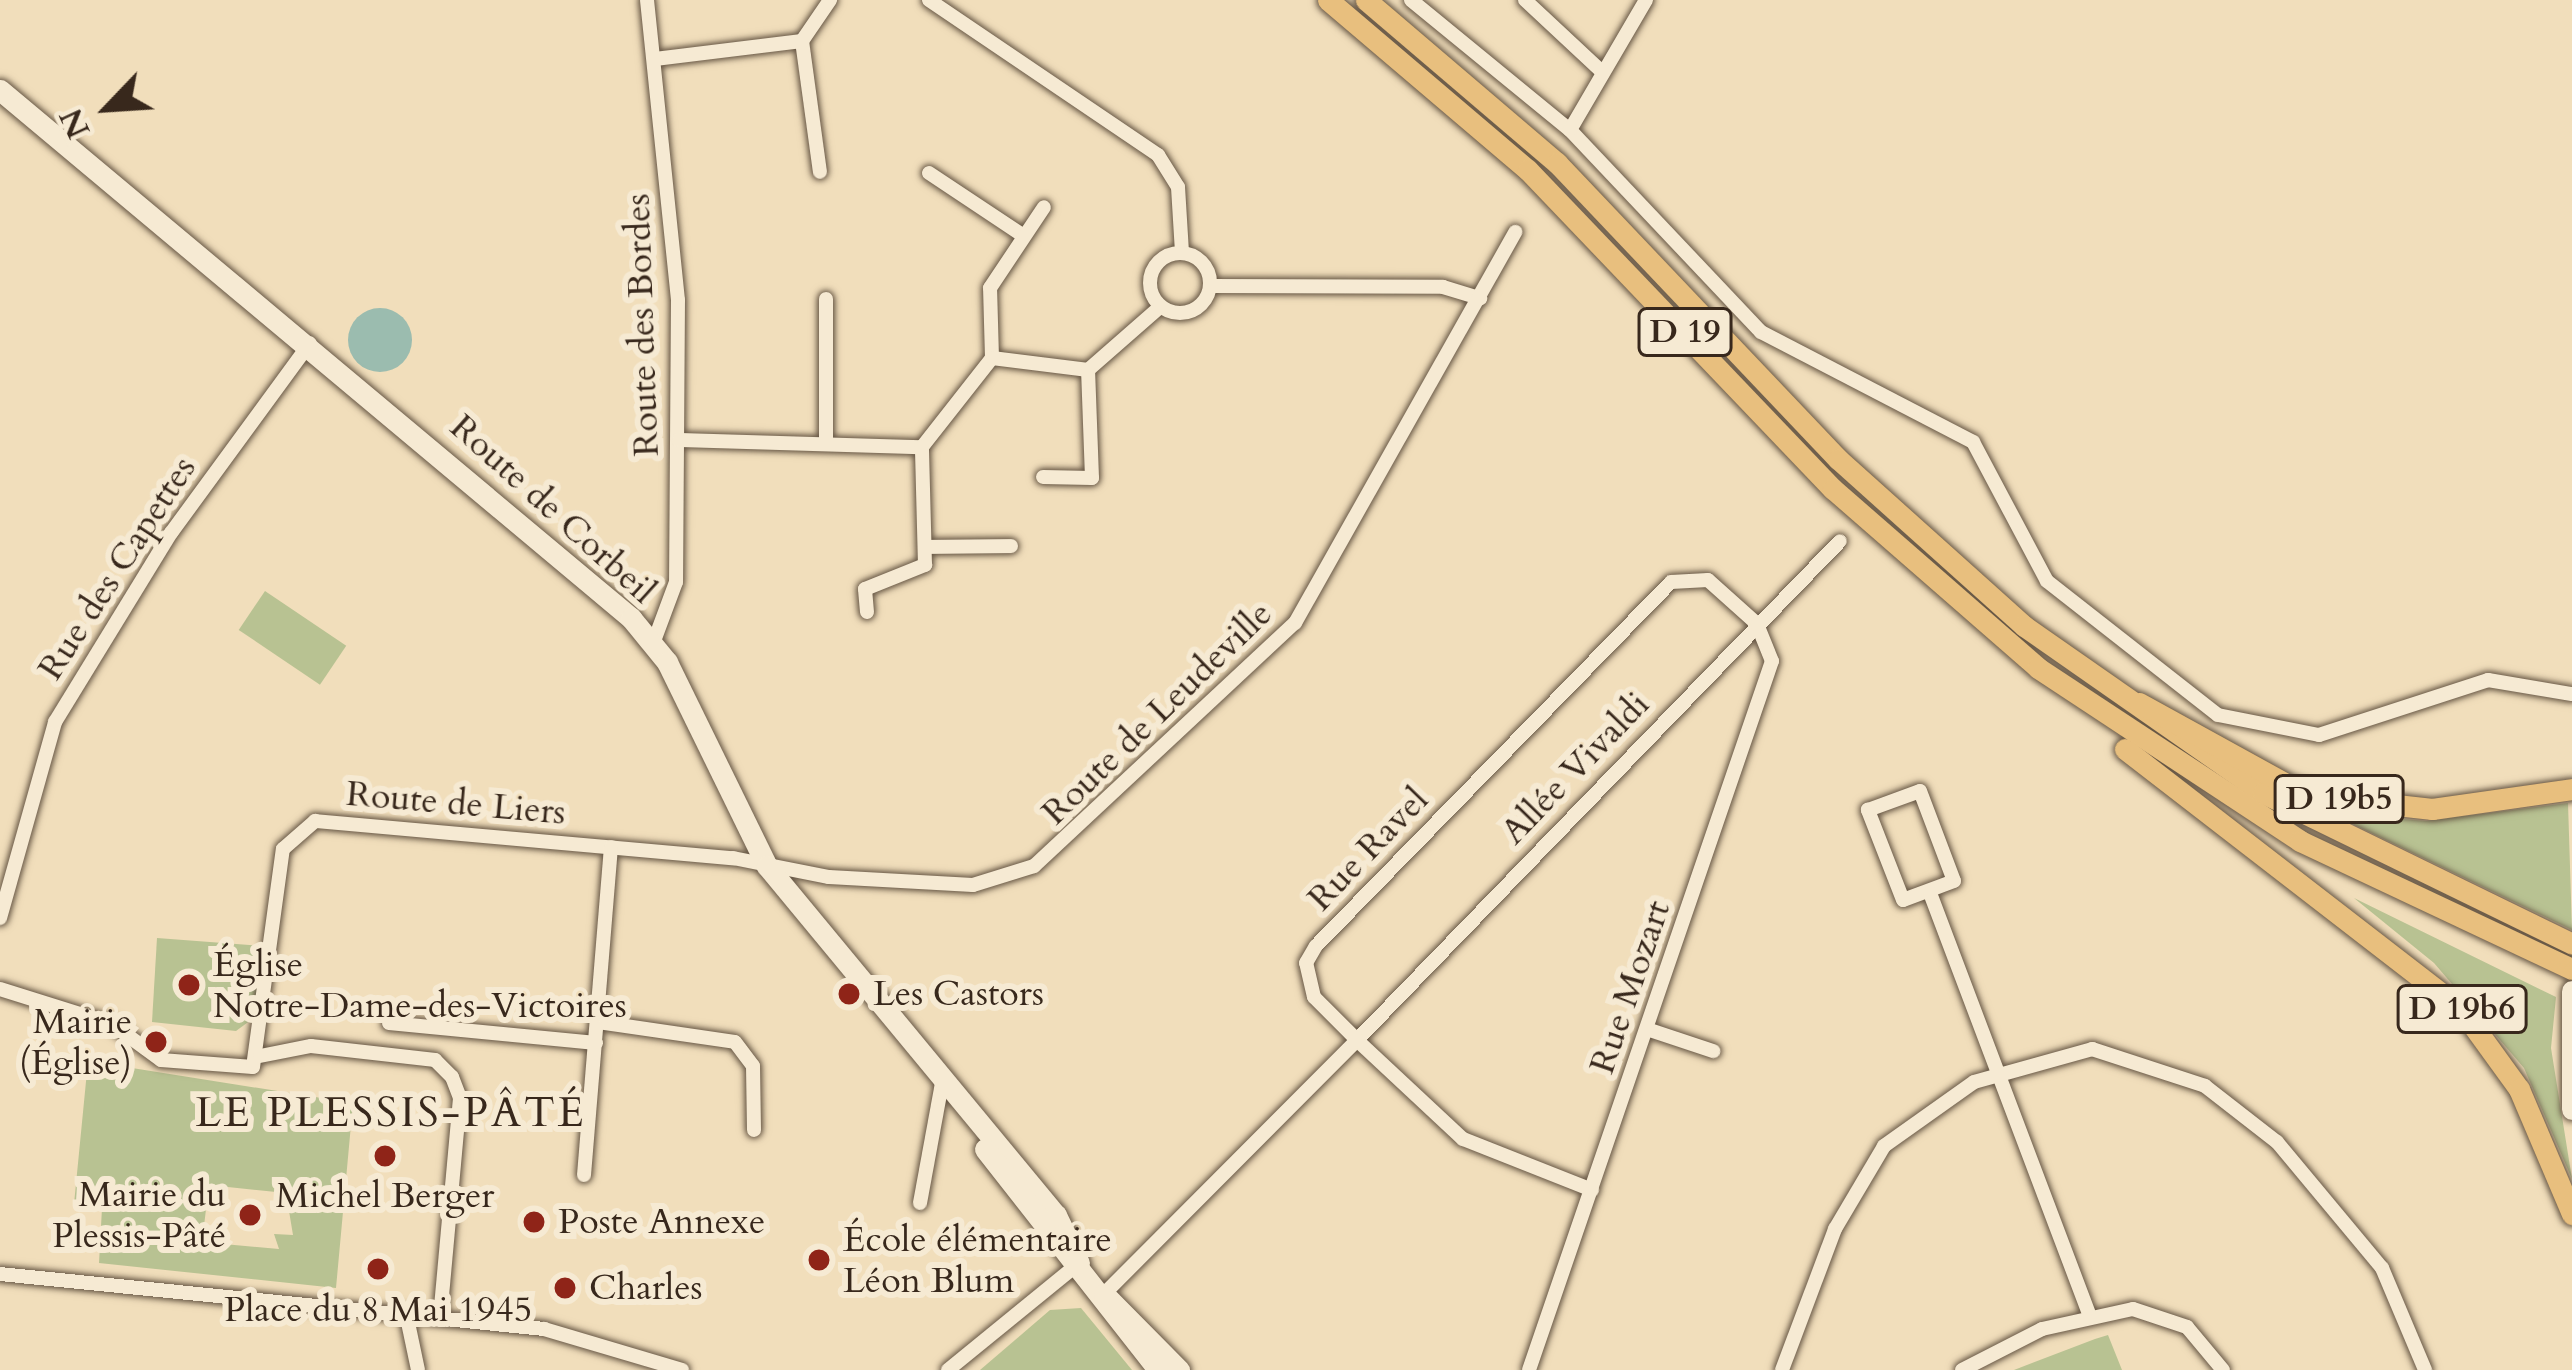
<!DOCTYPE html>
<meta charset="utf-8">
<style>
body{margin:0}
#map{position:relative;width:2572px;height:1370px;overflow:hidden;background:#f1debb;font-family:Cardo,serif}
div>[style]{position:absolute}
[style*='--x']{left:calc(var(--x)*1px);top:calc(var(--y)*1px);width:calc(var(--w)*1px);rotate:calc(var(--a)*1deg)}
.green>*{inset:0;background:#b8c292;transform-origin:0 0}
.water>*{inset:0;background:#9bbcaf}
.round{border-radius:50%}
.roads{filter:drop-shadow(0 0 3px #665644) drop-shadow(0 0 3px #665644)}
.street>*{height:14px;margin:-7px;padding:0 7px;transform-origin:7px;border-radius:7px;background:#f6ead3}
.street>.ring{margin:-7px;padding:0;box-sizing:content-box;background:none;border:14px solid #f6ead3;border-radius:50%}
.secondary>*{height:21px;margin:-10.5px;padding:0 10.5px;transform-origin:10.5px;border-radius:10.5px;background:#f6ead3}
.primary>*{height:21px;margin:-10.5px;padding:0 10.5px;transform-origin:10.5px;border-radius:10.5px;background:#e8bf7e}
.dots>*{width:33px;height:33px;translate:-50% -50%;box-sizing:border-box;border:6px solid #f6ead3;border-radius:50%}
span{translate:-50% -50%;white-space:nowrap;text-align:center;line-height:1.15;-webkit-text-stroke:12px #f6ead3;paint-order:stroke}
.shield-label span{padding:3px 9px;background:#f6ead3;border:3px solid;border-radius:9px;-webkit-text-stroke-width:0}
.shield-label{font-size:33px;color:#38281c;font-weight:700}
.street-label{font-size:36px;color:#38281c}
.poi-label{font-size:36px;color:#38281c}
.left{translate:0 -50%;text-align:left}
.right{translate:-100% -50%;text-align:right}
.quarter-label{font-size:42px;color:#38281c;letter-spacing:3px}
.north{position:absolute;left:48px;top:48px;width:120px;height:120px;-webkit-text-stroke:9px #f6ead3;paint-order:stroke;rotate:245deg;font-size:33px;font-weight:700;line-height:48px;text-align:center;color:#38281c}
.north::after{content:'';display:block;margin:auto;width:42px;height:54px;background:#38281c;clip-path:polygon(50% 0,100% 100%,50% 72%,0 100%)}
</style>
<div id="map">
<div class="green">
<div style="left:265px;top:591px;width:98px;height:47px;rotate:34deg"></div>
<div style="clip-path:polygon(2568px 803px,2572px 930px,2330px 813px,2426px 821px)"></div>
<div style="clip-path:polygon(2354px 898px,2556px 997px,2551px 1048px,2572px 1179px,2524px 1068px,2434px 963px)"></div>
<div style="clip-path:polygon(157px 938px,263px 946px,255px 1017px,236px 1031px,152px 1022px)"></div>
<div style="clip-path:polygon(evenodd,88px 1061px,353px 1103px,336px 1288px,99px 1263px,102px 1208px,74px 1204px,88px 1061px,209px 1185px,286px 1193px,293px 1235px,274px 1234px,279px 1249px,202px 1242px,209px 1185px)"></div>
<div style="clip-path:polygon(1081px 1308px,1132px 1370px,980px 1370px,1050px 1310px)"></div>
<div style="clip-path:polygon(2108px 1335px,2122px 1370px,2014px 1370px,2095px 1339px)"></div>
</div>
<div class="water">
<div class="round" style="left:348px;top:308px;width:64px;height:64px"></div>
</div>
<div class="roads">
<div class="street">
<div style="--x:647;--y:0;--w:302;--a:84.1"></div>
<div style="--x:678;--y:300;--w:282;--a:90.4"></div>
<div style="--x:676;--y:582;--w:66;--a:110.4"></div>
<div style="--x:929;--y:0;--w:277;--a:34.1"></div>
<div style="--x:1158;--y:155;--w:38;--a:58"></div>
<div style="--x:1178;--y:187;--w:66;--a:86.5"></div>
<div style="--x:1411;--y:0;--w:205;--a:39.3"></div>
<div style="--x:1570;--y:130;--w:278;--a:46.6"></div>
<div style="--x:1761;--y:332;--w:239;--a:27.4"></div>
<div style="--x:1973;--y:442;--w:157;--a:62"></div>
<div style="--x:2047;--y:581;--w:217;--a:38.1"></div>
<div style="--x:2218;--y:715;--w:103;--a:11.2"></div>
<div style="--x:2319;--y:735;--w:178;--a:-18"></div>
<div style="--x:2488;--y:680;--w:85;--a:9.5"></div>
<div style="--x:1525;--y:0;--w:103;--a:43"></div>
<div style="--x:802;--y:41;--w:132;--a:82.2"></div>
<div style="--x:655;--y:59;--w:148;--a:-7"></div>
<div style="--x:802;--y:41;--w:50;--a:-55.7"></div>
<div style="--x:1570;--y:130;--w:151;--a:-59.7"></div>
<div style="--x:929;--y:173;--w:114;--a:33.6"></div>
<div class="ring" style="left:1150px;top:253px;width:46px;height:46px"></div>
<div style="--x:1211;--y:286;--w:232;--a:0.2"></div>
<div style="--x:1443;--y:287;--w:39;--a:17"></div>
<div style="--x:992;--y:358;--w:70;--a:-91.6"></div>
<div style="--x:990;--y:288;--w:97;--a:-56.3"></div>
<div style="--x:679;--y:440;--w:243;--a:1.7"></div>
<div style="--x:922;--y:447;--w:113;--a:-51.8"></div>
<div style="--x:992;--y:358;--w:97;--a:7.1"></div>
<div style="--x:1088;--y:370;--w:96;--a:-41.2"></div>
<div style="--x:826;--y:440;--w:141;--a:-90"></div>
<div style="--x:1043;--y:477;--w:49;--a:1.2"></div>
<div style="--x:1092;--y:478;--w:108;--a:-92.1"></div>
<div style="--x:927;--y:547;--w:84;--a:-0.7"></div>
<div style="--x:867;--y:612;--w:23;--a:-95"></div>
<div style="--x:865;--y:589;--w:65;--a:-21.8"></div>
<div style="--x:925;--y:565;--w:118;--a:-91.5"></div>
<div style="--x:1920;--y:791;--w:96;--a:69.3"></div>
<div style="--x:1954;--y:881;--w:54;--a:159.6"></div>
<div style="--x:1903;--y:900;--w:97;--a:-111.3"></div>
<div style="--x:1868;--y:810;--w:55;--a:-20.1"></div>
<div style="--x:1930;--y:893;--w:449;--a:69.3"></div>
<div style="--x:0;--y:918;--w:204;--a:-74.3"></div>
<div style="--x:55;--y:722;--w:222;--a:-58.5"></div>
<div style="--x:171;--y:533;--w:235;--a:-53.8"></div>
<div style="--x:0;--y:989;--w:117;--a:17.4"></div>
<div style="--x:112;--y:1024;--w:61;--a:36.3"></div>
<div style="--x:161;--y:1060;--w:92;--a:4.4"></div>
<div style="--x:253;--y:1067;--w:220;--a:-82.2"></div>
<div style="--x:283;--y:849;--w:43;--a:-41.2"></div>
<div style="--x:315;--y:821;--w:420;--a:5.1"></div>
<div style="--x:733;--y:858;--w:98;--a:11.2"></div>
<div style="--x:829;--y:877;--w:144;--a:3.2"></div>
<div style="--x:973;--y:885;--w:64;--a:-17.3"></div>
<div style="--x:1034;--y:866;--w:357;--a:-43"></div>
<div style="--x:1295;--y:623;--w:449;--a:-60.6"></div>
<div style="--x:598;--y:1022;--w:138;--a:8.3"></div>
<div style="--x:735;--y:1042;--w:30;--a:53"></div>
<div style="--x:753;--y:1066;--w:64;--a:89.1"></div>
<div style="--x:389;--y:1023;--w:208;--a:5.5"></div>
<div style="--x:1647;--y:1029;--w:70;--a:18.4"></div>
<div style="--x:260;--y:1056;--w:52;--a:-11.1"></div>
<div style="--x:311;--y:1046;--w:125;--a:6.4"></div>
<div style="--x:435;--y:1060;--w:24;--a:45"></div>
<div style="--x:452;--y:1077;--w:22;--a:69"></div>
<div style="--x:460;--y:1098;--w:219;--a:95.2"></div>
<div style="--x:584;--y:1175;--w:329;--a:-85.3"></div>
<div style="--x:1592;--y:1190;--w:139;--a:-158.4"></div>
<div style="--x:1463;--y:1139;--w:145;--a:-137"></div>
<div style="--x:1357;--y:1040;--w:694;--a:-45.93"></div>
<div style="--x:920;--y:1203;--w:122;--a:-79.6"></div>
<div style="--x:0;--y:1274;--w:547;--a:5.77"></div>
<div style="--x:544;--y:1329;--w:144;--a:16.5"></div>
<div style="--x:1104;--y:1294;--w:359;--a:-45.1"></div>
<div style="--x:1357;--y:1040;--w:61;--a:-135"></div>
<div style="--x:1314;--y:997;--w:35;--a:-103"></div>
<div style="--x:1306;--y:963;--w:20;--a:-60"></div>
<div style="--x:1316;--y:946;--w:508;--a:-45.72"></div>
<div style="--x:1671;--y:582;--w:37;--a:-3"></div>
<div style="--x:1708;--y:580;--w:66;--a:41.9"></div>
<div style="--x:1757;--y:624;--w:40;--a:68"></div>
<div style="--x:1772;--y:661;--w:749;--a:108.92"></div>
<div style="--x:406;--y:1313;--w:58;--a:78.1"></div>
<div style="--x:948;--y:1370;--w:169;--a:-39.2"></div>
<div style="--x:1782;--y:1370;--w:151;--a:-69.4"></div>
<div style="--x:1835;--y:1229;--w:96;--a:-59.4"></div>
<div style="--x:1884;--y:1146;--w:110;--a:-35.4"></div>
<div style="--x:1974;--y:1082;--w:123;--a:-15.6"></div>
<div style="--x:2092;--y:1049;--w:119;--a:18.1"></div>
<div style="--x:2205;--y:1086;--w:91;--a:37.9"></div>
<div style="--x:2277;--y:1142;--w:164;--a:50.2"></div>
<div style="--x:2382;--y:1268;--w:111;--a:67.1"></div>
<div style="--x:1962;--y:1370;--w:90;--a:-27.1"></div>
<div style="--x:2042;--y:1329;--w:93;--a:-12.4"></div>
<div style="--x:2133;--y:1309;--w:57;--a:18.4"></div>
<div style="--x:2187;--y:1327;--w:56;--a:50.1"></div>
</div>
<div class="secondary">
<div style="--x:0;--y:90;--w:823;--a:39.92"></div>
<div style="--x:631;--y:618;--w:57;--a:50.7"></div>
<div style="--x:667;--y:662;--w:227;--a:63.9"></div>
<div style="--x:767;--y:866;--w:453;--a:50.4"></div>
<div style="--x:1056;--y:1215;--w:53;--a:64.4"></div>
<div style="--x:2572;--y:991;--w:118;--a:90"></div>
<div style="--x:985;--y:1149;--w:281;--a:51.9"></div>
<div style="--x:1104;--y:1294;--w:107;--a:45.4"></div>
</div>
<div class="primary">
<div style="--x:1328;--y:0;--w:262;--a:40.4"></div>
<div style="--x:1528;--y:170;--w:441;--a:46.3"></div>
<div style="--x:1833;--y:489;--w:272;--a:41.1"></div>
<div style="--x:2038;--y:668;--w:314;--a:33.4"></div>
<div style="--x:2300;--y:841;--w:301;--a:25.2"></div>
<div style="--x:1366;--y:0;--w:251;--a:40.5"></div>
<div style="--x:1557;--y:163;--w:408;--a:46.5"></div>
<div style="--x:1838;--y:459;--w:250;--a:41.9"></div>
<div style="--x:2024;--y:626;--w:292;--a:34.9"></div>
<div style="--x:2263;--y:793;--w:344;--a:26"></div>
<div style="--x:2139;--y:703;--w:172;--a:28.8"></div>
<div style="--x:2290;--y:786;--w:45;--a:15.6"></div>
<div style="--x:2333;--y:798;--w:100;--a:6.3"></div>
<div style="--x:2432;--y:809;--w:141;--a:-8.1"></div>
<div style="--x:2125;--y:749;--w:425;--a:37.7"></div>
<div style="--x:2461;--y:1009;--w:99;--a:54.1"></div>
<div style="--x:2519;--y:1089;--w:136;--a:67"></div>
</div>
</div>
<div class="dots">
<div style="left:189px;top:985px;background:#8f2418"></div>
<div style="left:849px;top:994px;background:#8f2418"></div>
<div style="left:156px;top:1042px;background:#8f2418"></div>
<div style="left:385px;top:1156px;background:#8f2418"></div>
<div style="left:250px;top:1215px;background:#8f2418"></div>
<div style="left:534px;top:1222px;background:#8f2418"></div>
<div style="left:819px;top:1260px;background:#8f2418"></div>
<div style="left:378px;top:1269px;background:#8f2418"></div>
<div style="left:565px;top:1288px;background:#8f2418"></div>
</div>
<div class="shield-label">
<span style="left:1685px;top:332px">D 19</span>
<span style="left:2339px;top:799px">D 19b5</span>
<span style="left:2462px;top:1009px">D 19b6</span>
</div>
<div class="street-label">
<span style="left:642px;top:325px;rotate:-92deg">Route des Bordes</span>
<span style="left:553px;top:509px;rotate:42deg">Route de Corbeil</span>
<span style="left:117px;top:568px;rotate:-57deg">Rue des Capettes</span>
<span style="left:1157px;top:713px;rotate:-44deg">Route de Leudeville</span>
<span style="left:1575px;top:768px;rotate:-46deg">Allée Vivaldi</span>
<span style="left:456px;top:803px;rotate:5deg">Route de Liers</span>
<span style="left:1368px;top:849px;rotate:-46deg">Rue Ravel</span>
<span style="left:1630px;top:987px;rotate:-71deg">Rue Mozart</span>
</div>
<div class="poi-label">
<span class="left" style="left:213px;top:985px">Église<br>Notre-Dame-des-Victoires</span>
<span class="left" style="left:873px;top:994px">Les Castors</span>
<span class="right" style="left:132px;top:1042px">Mairie<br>(Église)</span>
<span class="right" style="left:226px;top:1215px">Mairie du<br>Plessis-Pâté</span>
<span style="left:385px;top:1196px">Michel Berger</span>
<span class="left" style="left:558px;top:1222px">Poste Annexe</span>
<span class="left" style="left:843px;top:1260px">École élémentaire<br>Léon Blum</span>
<span class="left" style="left:589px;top:1288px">Charles</span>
<span style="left:378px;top:1310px">Place du 8 Mai 1945</span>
</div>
<div class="quarter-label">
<span style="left:391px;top:1113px">LE PLESSIS-PÂTÉ</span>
</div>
<div class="north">N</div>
</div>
